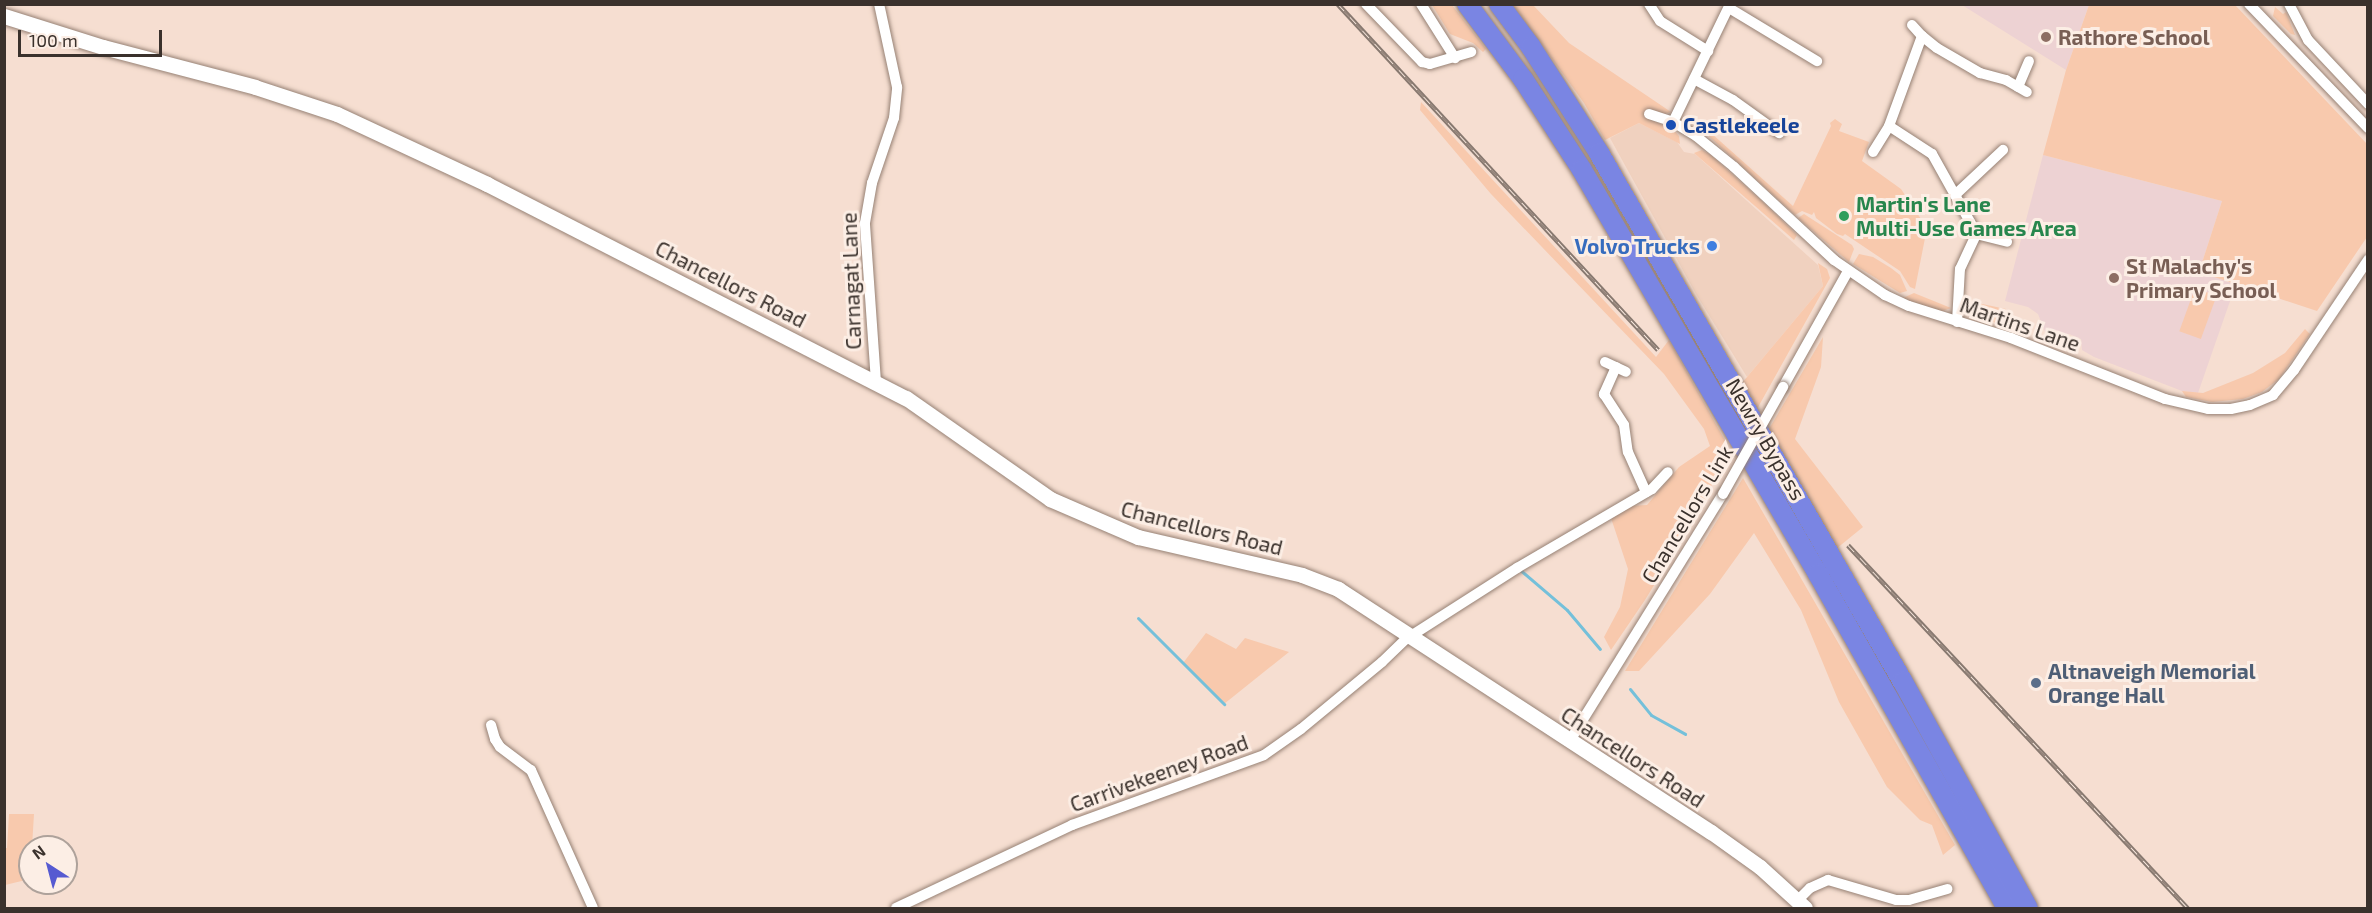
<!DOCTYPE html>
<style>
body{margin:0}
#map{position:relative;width:2372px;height:913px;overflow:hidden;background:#f6ded1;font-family:"Exo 2",sans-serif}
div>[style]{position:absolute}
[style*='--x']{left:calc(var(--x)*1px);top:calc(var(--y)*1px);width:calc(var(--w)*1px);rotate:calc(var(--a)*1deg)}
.built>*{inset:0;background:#f0d1bf}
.education>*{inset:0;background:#edd2d3}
.green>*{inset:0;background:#f8c9ad;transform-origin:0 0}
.stream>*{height:3px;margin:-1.5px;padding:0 1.5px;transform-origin:1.5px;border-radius:1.5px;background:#74c0da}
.roads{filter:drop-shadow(0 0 2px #968174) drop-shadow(0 0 2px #968174)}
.street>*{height:10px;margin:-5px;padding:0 5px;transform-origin:5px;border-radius:5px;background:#fff}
.secondary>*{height:15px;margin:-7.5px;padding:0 7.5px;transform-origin:7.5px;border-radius:7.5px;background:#fff}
.highway>*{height:20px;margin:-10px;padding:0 10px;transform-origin:10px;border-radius:10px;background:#7a85e3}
.rail>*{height:5px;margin-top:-2.5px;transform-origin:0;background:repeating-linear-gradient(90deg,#fceee5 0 9px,#887970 0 18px);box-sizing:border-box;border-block:2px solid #887970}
.bridges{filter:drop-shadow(0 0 2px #968174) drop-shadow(0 0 2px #968174)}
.street-bridge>*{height:10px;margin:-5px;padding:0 5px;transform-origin:5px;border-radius:5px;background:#fff}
.dots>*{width:16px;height:16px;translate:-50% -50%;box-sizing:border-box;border:3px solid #fceee5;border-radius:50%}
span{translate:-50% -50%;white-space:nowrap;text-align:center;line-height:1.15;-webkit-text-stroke:6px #fceee5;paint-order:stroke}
.education-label{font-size:21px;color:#785e54;font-weight:700}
.left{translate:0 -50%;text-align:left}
.transit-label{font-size:21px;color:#164399;font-weight:700}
.leisure-label{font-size:21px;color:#27864d;font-weight:700}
.shop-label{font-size:21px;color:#366cbe;font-weight:700}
.right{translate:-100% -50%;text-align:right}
.street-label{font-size:21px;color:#3a312c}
.service-label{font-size:21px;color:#4e5e75;font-weight:700}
.frame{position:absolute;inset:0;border:6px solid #3a312c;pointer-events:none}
.north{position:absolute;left:18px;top:835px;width:60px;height:60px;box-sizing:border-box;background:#fceee5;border:2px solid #aea29b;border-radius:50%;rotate:324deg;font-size:16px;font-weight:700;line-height:24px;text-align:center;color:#3a312c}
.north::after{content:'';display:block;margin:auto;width:21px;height:27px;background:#565ad1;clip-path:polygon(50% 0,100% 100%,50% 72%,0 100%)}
.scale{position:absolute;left:18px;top:30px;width:144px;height:27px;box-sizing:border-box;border:3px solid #3a312c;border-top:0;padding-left:8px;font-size:18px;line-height:21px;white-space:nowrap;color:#3a312c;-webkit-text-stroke:4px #fceee5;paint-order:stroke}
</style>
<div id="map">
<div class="built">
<div style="clip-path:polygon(1639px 123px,1677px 142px,1684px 152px,1695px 154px,1818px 265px,1823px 286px,1747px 377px,1696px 294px,1610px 138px)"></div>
</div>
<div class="education">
<div style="clip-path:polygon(1962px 5px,2089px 5px,2066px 70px)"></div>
<div style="clip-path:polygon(2043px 155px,2222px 201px,2199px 272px,2236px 284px,2198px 393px,2182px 391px,2094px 357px,2082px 350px,2081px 339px,2069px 334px,2056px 343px,2047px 337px,2038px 314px,2028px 307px,2005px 301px)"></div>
</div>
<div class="green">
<div style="clip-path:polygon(1432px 5px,1452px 5px,1486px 49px,1483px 52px,1473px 43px,1450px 34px)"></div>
<div style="clip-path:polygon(1513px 5px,1533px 5px,1569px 43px,1671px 112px,1665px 114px,1648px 111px,1644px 117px,1673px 129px,1679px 136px,1680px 144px,1639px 123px,1605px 140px,1584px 103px)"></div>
<div style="clip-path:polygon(2089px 5px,2235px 5px,2367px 144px,2367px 237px,2317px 311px,2199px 272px,2222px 201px,2043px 155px,2066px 70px)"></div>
<div style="clip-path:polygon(2275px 7px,2283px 14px,2286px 12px,2295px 35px,2291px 34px,2273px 16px)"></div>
<div style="clip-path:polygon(1421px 102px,1656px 357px,1669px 340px,1727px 444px,1706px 500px,1645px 600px,1611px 650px,1604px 637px,1620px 607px,1628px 569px,1611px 518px,1629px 506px,1647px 505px,1679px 467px,1710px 446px,1704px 429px,1664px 374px,1491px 194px,1420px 110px)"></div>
<div style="clip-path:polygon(1693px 117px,1793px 206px,1831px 126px,1830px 123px,1835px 119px,1842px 124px,1839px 131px,1869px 142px,1862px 161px,1901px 189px,1927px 228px,1915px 289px,1910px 287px,1900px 271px,1845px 234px,1843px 236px,1837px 234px,1816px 218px,1814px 212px,1812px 215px,1802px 211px,1795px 215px,1702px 130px)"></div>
<div style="clip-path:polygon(1702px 150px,1711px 155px,1765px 204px,1797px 235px,1794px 240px,1694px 153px)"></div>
<div style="clip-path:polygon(1804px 214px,1852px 245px,1854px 249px,1849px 262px,1798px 218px)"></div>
<div style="clip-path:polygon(1859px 254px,1873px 257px,1891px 268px,1900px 275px,1907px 291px,1900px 293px,1853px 264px)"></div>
<div style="clip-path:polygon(1818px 263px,1827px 269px,1830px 278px,1757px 409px,1742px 383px,1823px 286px)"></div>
<div style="left:2195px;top:288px;width:23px;height:46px;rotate:20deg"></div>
<div style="clip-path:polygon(1914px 293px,1951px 308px,1940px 312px,1903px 298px)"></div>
<div style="clip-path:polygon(1968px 301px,2006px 309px,1998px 324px,1969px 312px)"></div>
<div style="clip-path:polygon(2305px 329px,2310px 334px,2279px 379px,2262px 392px,2243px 399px,2212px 402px,2186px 397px,2182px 391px,2203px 393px,2253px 373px,2285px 353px)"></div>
<div style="clip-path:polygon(1823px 337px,1821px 367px,1795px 439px,1863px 527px,1836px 549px,1766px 434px)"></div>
<div style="clip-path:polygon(1743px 478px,1955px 845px,1943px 855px,1932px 825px,1920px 820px,1887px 787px,1839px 702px,1801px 610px,1754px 533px,1710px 594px,1639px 671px,1625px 671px)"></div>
<div style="clip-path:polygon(1206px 633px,1236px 649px,1245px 638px,1289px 652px,1224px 704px,1183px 663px)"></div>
<div style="clip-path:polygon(9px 814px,34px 814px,32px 847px,27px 867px,30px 879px,5px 885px,5px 848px,7px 848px)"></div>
</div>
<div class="stream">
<div style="--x:1519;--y:569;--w:63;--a:40.5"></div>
<div style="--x:1567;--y:610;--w:51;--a:49.8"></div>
<div style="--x:1138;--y:618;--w:122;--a:45"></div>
<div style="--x:1630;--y:689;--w:33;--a:51"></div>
<div style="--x:1651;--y:715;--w:39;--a:29"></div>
</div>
<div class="roads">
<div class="street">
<div style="--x:1366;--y:4;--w:81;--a:46"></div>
<div style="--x:1422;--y:62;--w:8;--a:14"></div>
<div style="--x:1430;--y:64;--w:43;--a:-16.3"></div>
<div style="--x:1421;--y:4;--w:64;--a:57.8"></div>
<div style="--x:1649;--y:4;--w:20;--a:57"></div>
<div style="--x:1660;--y:21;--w:57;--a:32"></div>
<div style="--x:2249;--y:4;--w:172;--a:46.2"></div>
<div style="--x:2289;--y:4;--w:41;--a:62.2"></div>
<div style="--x:2308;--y:40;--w:88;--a:46.8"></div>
<div style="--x:1729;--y:8;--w:103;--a:31.1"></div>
<div style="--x:1912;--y:25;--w:15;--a:48"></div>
<div style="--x:1694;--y:79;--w:44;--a:28.3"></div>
<div style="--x:1733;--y:100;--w:57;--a:35.7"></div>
<div style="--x:2018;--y:87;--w:28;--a:-67"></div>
<div style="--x:1649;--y:114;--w:25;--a:18"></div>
<div style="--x:1673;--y:122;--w:27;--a:31"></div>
<div style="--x:1696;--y:136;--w:49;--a:39.2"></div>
<div style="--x:1734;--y:167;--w:137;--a:42.9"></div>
<div style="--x:1834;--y:260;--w:62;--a:34.5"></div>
<div style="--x:1885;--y:295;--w:26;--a:25"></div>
<div style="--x:1909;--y:306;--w:107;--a:17.4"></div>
<div style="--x:2011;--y:338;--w:166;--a:21.6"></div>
<div style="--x:2165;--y:399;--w:44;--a:13.1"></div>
<div style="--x:2208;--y:409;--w:23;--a:0"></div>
<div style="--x:2231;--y:409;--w:19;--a:-12"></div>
<div style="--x:2250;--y:405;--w:25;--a:-23"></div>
<div style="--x:2273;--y:395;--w:33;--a:-50"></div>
<div style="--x:2294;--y:370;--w:133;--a:-56.1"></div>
<div style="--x:1673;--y:122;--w:131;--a:-64.2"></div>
<div style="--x:1873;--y:152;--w:31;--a:-58"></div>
<div style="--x:1955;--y:195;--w:66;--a:-43.2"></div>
<div style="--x:1976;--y:234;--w:32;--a:14"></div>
<div style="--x:1957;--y:322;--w:53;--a:-86.8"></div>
<div style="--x:1960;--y:269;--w:38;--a:-65"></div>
<div style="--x:1976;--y:234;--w:5;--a:-112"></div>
<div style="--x:1974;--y:229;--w:86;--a:-119.2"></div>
<div style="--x:1932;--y:154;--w:51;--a:-146.9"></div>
<div style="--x:1889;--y:126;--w:96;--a:-69.9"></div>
<div style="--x:1922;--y:36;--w:19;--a:39"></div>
<div style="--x:1937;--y:48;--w:50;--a:30.2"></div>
<div style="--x:1980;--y:73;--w:27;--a:15"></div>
<div style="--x:2006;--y:80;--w:24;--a:30"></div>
<div style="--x:1605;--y:362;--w:23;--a:25"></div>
<div style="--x:1616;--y:367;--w:30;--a:114"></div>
<div style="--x:1604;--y:394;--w:37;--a:57"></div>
<div style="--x:1624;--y:425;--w:27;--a:82"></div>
<div style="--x:1628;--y:452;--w:44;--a:65.8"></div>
<div style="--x:876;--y:382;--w:159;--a:-94"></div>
<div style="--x:865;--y:223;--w:41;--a:-80.1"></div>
<div style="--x:872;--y:183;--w:69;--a:-71.3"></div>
<div style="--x:894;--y:118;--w:31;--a:-84"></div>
<div style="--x:897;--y:87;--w:85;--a:-102.2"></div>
<div style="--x:1783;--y:387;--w:133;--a:-60.7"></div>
<div style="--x:491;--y:725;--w:15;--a:74"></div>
<div style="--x:495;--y:739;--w:9;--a:58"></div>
<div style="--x:500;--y:747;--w:39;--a:37"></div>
<div style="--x:531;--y:770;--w:151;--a:65.8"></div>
<div style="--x:1569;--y:742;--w:292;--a:-58.2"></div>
<div style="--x:1797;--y:901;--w:18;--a:-45"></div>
<div style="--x:1810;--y:888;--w:20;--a:-24"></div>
<div style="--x:1828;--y:880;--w:71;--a:16.4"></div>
<div style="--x:1896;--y:900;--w:13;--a:0"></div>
<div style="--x:1909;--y:900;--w:40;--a:-16"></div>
<div style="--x:896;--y:908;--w:195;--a:-25.2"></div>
<div style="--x:1072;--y:825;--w:204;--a:-20"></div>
<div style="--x:1264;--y:755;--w:45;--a:-35.1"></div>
<div style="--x:1301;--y:729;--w:105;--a:-39.6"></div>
<div style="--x:1382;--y:662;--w:33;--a:-44"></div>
<div style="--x:1406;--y:639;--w:132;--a:-32.6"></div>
<div style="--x:1517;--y:568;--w:156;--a:-30.3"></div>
<div style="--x:1652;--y:489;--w:23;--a:-47"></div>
</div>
<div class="secondary">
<div style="--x:4;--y:16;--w:104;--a:17.4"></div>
<div style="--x:103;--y:47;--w:157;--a:14.7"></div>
<div style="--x:255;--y:87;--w:86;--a:18.2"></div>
<div style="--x:337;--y:114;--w:166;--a:25"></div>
<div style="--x:487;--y:184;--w:470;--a:27.1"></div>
<div style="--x:906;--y:398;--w:176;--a:35"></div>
<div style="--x:1050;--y:499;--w:96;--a:23.4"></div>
<div style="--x:1138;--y:537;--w:168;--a:13"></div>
<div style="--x:1302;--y:575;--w:39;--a:21"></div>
<div style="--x:1338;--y:589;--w:445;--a:33.1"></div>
<div style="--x:1711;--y:832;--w:60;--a:35.5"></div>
<div style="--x:1760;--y:867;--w:61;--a:42.3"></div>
</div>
<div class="highway">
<div style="--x:1467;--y:4;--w:94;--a:53.3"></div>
<div style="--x:1523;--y:79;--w:108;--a:57"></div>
<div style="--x:1582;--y:170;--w:468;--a:59.7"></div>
<div style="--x:1818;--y:574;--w:384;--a:60.5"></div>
<div style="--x:1499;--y:4;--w:54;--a:53.3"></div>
<div style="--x:1531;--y:47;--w:126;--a:57.3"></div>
<div style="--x:1599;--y:153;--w:610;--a:60.12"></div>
<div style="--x:1903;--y:682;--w:258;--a:61.1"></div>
</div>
</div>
<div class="rail">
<div style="--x:1338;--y:4;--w:471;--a:47.2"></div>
<div style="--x:1848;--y:545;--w:497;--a:46.9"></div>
</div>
<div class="bridges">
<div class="street-bridge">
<div style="--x:1723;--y:494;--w:123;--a:-60.7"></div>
</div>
</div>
<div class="dots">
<div style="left:2046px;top:37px;background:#8d6e63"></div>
<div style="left:1671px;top:125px;background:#1a4fb4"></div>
<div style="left:1844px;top:216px;background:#2e9e5b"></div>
<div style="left:1712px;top:246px;background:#3f7fe0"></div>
<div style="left:2114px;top:278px;background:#8d6e63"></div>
<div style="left:2036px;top:683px;background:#5c6f8a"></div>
</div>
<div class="education-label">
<span class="left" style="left:2058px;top:37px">Rathore School</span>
<span class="left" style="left:2126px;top:278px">St Malachy's<br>Primary School</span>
</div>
<div class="transit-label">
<span class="left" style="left:1683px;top:125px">Castlekeele</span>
</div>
<div class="leisure-label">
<span class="left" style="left:1856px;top:216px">Martin's Lane<br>Multi-Use Games Area</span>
</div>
<div class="shop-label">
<span class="right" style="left:1700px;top:246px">Volvo Trucks</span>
</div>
<div class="street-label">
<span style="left:851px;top:281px;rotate:-92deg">Carnagat Lane</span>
<span style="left:731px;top:284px;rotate:27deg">Chancellors Road</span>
<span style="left:2020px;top:324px;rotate:19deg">Martins Lane</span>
<span style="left:1766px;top:439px;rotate:60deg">Newry Bypass</span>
<span style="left:1687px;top:514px;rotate:-59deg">Chancellors Link</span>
<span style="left:1202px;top:528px;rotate:14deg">Chancellors Road</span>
<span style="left:1633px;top:757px;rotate:33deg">Chancellors Road</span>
<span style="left:1159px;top:773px;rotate:-20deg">Carrivekeeney Road</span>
</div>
<div class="service-label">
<span class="left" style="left:2048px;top:683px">Altnaveigh Memorial<br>Orange Hall</span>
</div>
<div class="frame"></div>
<div class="north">N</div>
<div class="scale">100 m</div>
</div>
